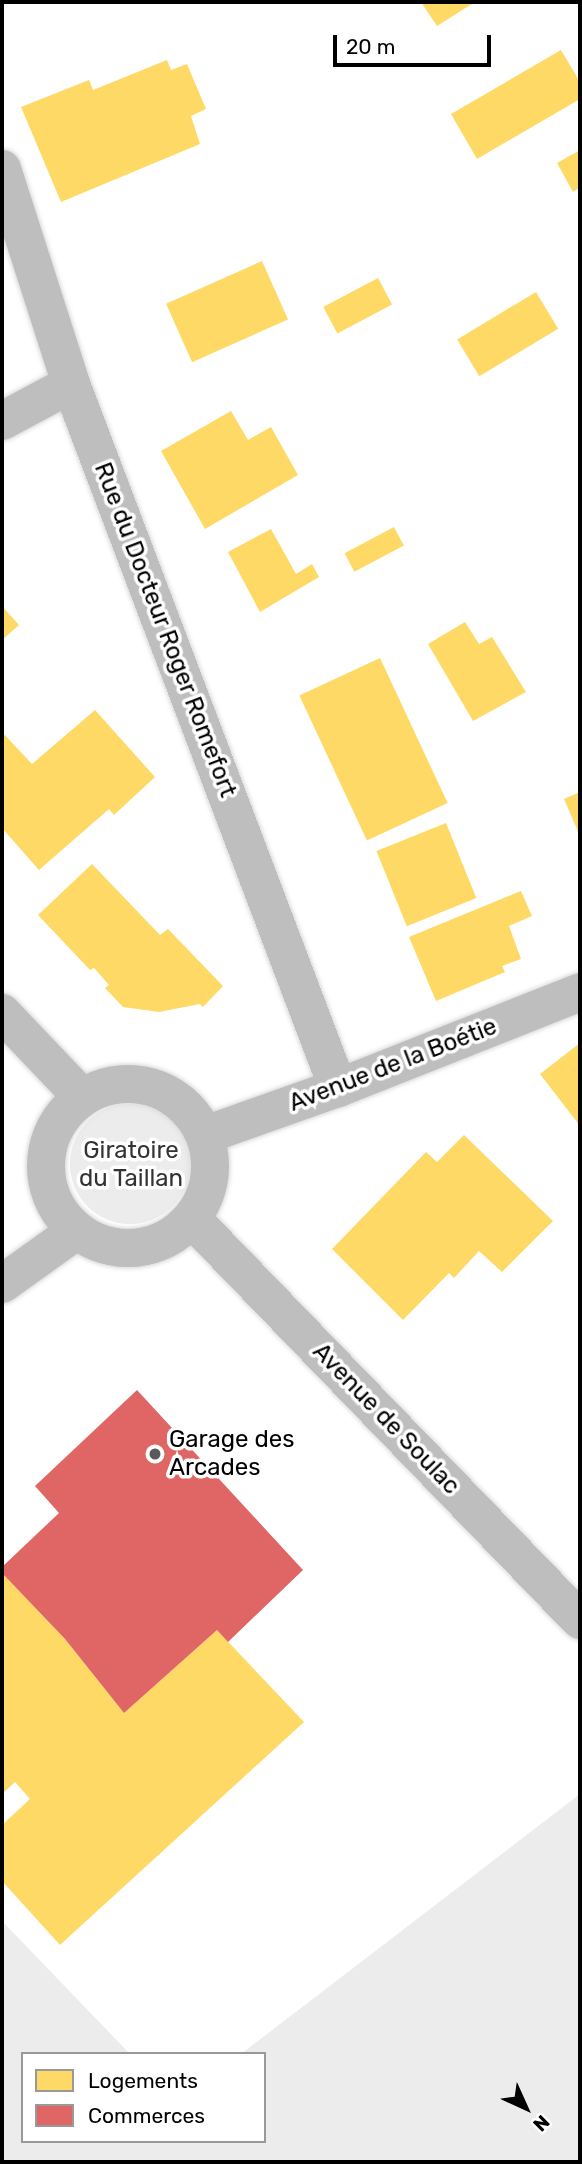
<!DOCTYPE html>
<meta charset="utf-8">
<style>
body{margin:0}
#map{position:relative;width:582px;height:2164px;overflow:hidden;background:#fff;font-family:Rubik,sans-serif}
div>[style]{position:absolute}
[style*='--x']{left:calc(var(--x)*1px);top:calc(var(--y)*1px);width:calc(var(--w)*1px);rotate:calc(var(--a)*1deg)}
.green>*{inset:0;background:#ececec}
.round{border-radius:50%}
.homes>*{inset:0;background:#ffd966;transform-origin:0 0}
.shops>*{inset:0;background:#e06666}
.roads{filter:drop-shadow(0 0 2px #dbdbdb) drop-shadow(0 0 2px #dbdbdb)}
.minor>*{height:38px;margin:-19px;padding:0 19px;transform-origin:19px;border-radius:19px;background:#bebebe}
.major>*{height:38px;margin:-19px;padding:0 19px;transform-origin:19px;border-radius:19px;background:#bebebe}
.major>.ring{margin:-19px;padding:0;box-sizing:content-box;background:none;border:38px solid #bebebe;border-radius:50%}
.dots>*{width:19px;height:19px;translate:-50% -50%;box-sizing:border-box;border:4px solid #fff;border-radius:50%}
span{translate:-50% -50%;white-space:nowrap;text-align:center;line-height:1.15;-webkit-text-stroke:7px #fff;paint-order:stroke}
.street-label{font-size:24px;color:#000}
.park-label{font-size:24px;color:#333}
.poi-label{font-size:24px;color:#000}
.left{translate:0 -50%;text-align:left}
.frame{position:absolute;inset:0;border:4px solid #000;pointer-events:none}
.legend{position:absolute;left:21px;top:2052px;width:245px;height:91px;box-sizing:border-box;background:#fff;border:2px solid #999;margin:0;padding:9px 12px;list-style:none;font-size:21px;color:#000}
.legend li{display:flex;align-items:center;gap:14px;height:35px}
.legend b{width:35px;border:2px solid #999}
.north{position:absolute;left:491px;top:2073px;width:70px;height:70px;-webkit-text-stroke:5px #fff;paint-order:stroke;rotate:135deg;font-size:19px;font-weight:700;line-height:28px;text-align:center;color:#000}
.north::after{content:'';display:block;margin:auto;width:24px;height:32px;background:#000;clip-path:polygon(50% 0,100% 100%,50% 72%,0 100%)}
.scale{position:absolute;left:333px;top:35px;width:158px;height:32px;box-sizing:border-box;border:4px solid #000;border-top:0;padding-left:9px;font-size:21px;line-height:24px;white-space:nowrap;color:#000;-webkit-text-stroke:5px #fff;paint-order:stroke}
</style>
<div id="map">
<div class="green">
<div class="round" style="left:70px;top:1104px;width:120px;height:120px"></div>
<div style="clip-path:polygon(580px 1794px,580px 2162px,2px 2162px,2px 1921px,130px 2054px,23px 2054px,23px 2141px,264px 2141px,264px 2054px,241px 2054px)"></div>
</div>
<div class="homes">
<div style="clip-path:polygon(421px 2px,475px 2px,437px 26px)"></div>
<div style="clip-path:polygon(561px 50px,580px 82px,580px 99px,477px 159px,451px 114px)"></div>
<div style="clip-path:polygon(167px 60px,171px 70px,187px 64px,206px 109px,191px 116px,200px 144px,61px 202px,21px 107px,89px 80px,93px 90px)"></div>
<div style="clip-path:polygon(580px 150px,580px 187px,573px 192px,557px 163px)"></div>
<div style="left:262px;top:261px;width:64px;height:105px;rotate:66deg"></div>
<div style="left:378px;top:278px;width:30px;height:62px;rotate:62deg"></div>
<div style="left:536px;top:292px;width:43px;height:92px;rotate:59deg"></div>
<div style="clip-path:polygon(231px 411px,248px 440px,271px 427px,298px 475px,205px 529px,161px 451px)"></div>
<div style="left:394px;top:527px;width:21px;height:56px;rotate:62deg"></div>
<div style="clip-path:polygon(271px 529px,296px 574px,312px 564px,319px 577px,260px 612px,228px 552px)"></div>
<div style="clip-path:polygon(2px 606px,19px 625px,2px 640px)"></div>
<div style="clip-path:polygon(465px 622px,479px 644px,492px 637px,526px 692px,473px 721px,428px 644px)"></div>
<div style="left:380px;top:658px;width:160px;height:89px;rotate:65deg"></div>
<div style="clip-path:polygon(95px 710px,155px 777px,114px 815px,109px 809px,39px 870px,2px 828px,2px 732px,32px 764px)"></div>
<div style="clip-path:polygon(580px 792px,580px 836px,564px 799px)"></div>
<div style="left:446px;top:823px;width:81px;height:75px;rotate:68deg"></div>
<div style="clip-path:polygon(92px 864px,160px 935px,168px 929px,223px 986px,203px 1007px,200px 1004px,159px 1012px,123px 1007px,105px 988px,109px 985px,94px 968px,90px 970px,38px 915px)"></div>
<div style="clip-path:polygon(521px 891px,532px 916px,509px 926px,521px 959px,502px 966px,505px 972px,436px 1001px,409px 937px)"></div>
<div style="clip-path:polygon(580px 1043px,580px 1126px,540px 1074px)"></div>
<div style="clip-path:polygon(464px 1135px,553px 1221px,502px 1272px,479px 1251px,454px 1278px,449px 1273px,403px 1320px,332px 1249px,426px 1152px,437px 1162px)"></div>
<div style="clip-path:polygon(2px 1573px,65px 1639px,124px 1713px,217px 1630px,304px 1722px,60px 1945px,2px 1881px,2px 1825px,30px 1799px,15px 1782px,2px 1794px)"></div>
</div>
<div class="shops">
<div style="clip-path:polygon(137px 1390px,303px 1570px,228px 1642px,217px 1630px,124px 1713px,65px 1639px,2px 1573px,2px 1567px,59px 1513px,35px 1486px)"></div>
</div>
<div class="roads">
<div class="minor">
<div style="--x:2;--y:169;--w:226;--a:72.2"></div>
<div style="--x:71;--y:384;--w:753;--a:69.23"></div>
<div style="--x:2;--y:421;--w:78;--a:-28.2"></div>
</div>
<div class="major">
<div style="--x:2;--y:1013;--w:116;--a:46.4"></div>
<div class="ring" style="left:46px;top:1084px;width:126px;height:126px"></div>
<div style="--x:205;--y:1135;--w:141;--a:-19.5"></div>
<div style="--x:338;--y:1088;--w:260;--a:-21.6"></div>
<div style="--x:192;--y:1219;--w:558;--a:45.94"></div>
<div style="--x:2;--y:1284;--w:91;--a:-35.6"></div>
</div>
</div>
<div class="dots">
<div style="left:155px;top:1454px;background:#595959"></div>
</div>
<div class="street-label">
<span style="left:165px;top:630px;rotate:69deg">Rue du Docteur Roger Romefort</span>
<span style="left:393px;top:1065px;rotate:-21deg">Avenue de la Boétie</span>
<span style="left:386px;top:1419px;rotate:46deg">Avenue de Soulac</span>
</div>
<div class="park-label">
<span style="left:131px;top:1165px">Giratoire<br>du Taillan</span>
</div>
<div class="poi-label">
<span class="left" style="left:169px;top:1454px">Garage des<br>Arcades</span>
</div>
<div class="frame"></div>
<ul class="legend">
<li><b style="height:19px;background:#ffd966"></b>Logements</li>
<li><b style="height:19px;background:#e06666"></b>Commerces</li>
</ul>
<div class="north">N</div>
<div class="scale">20 m</div>
</div>
